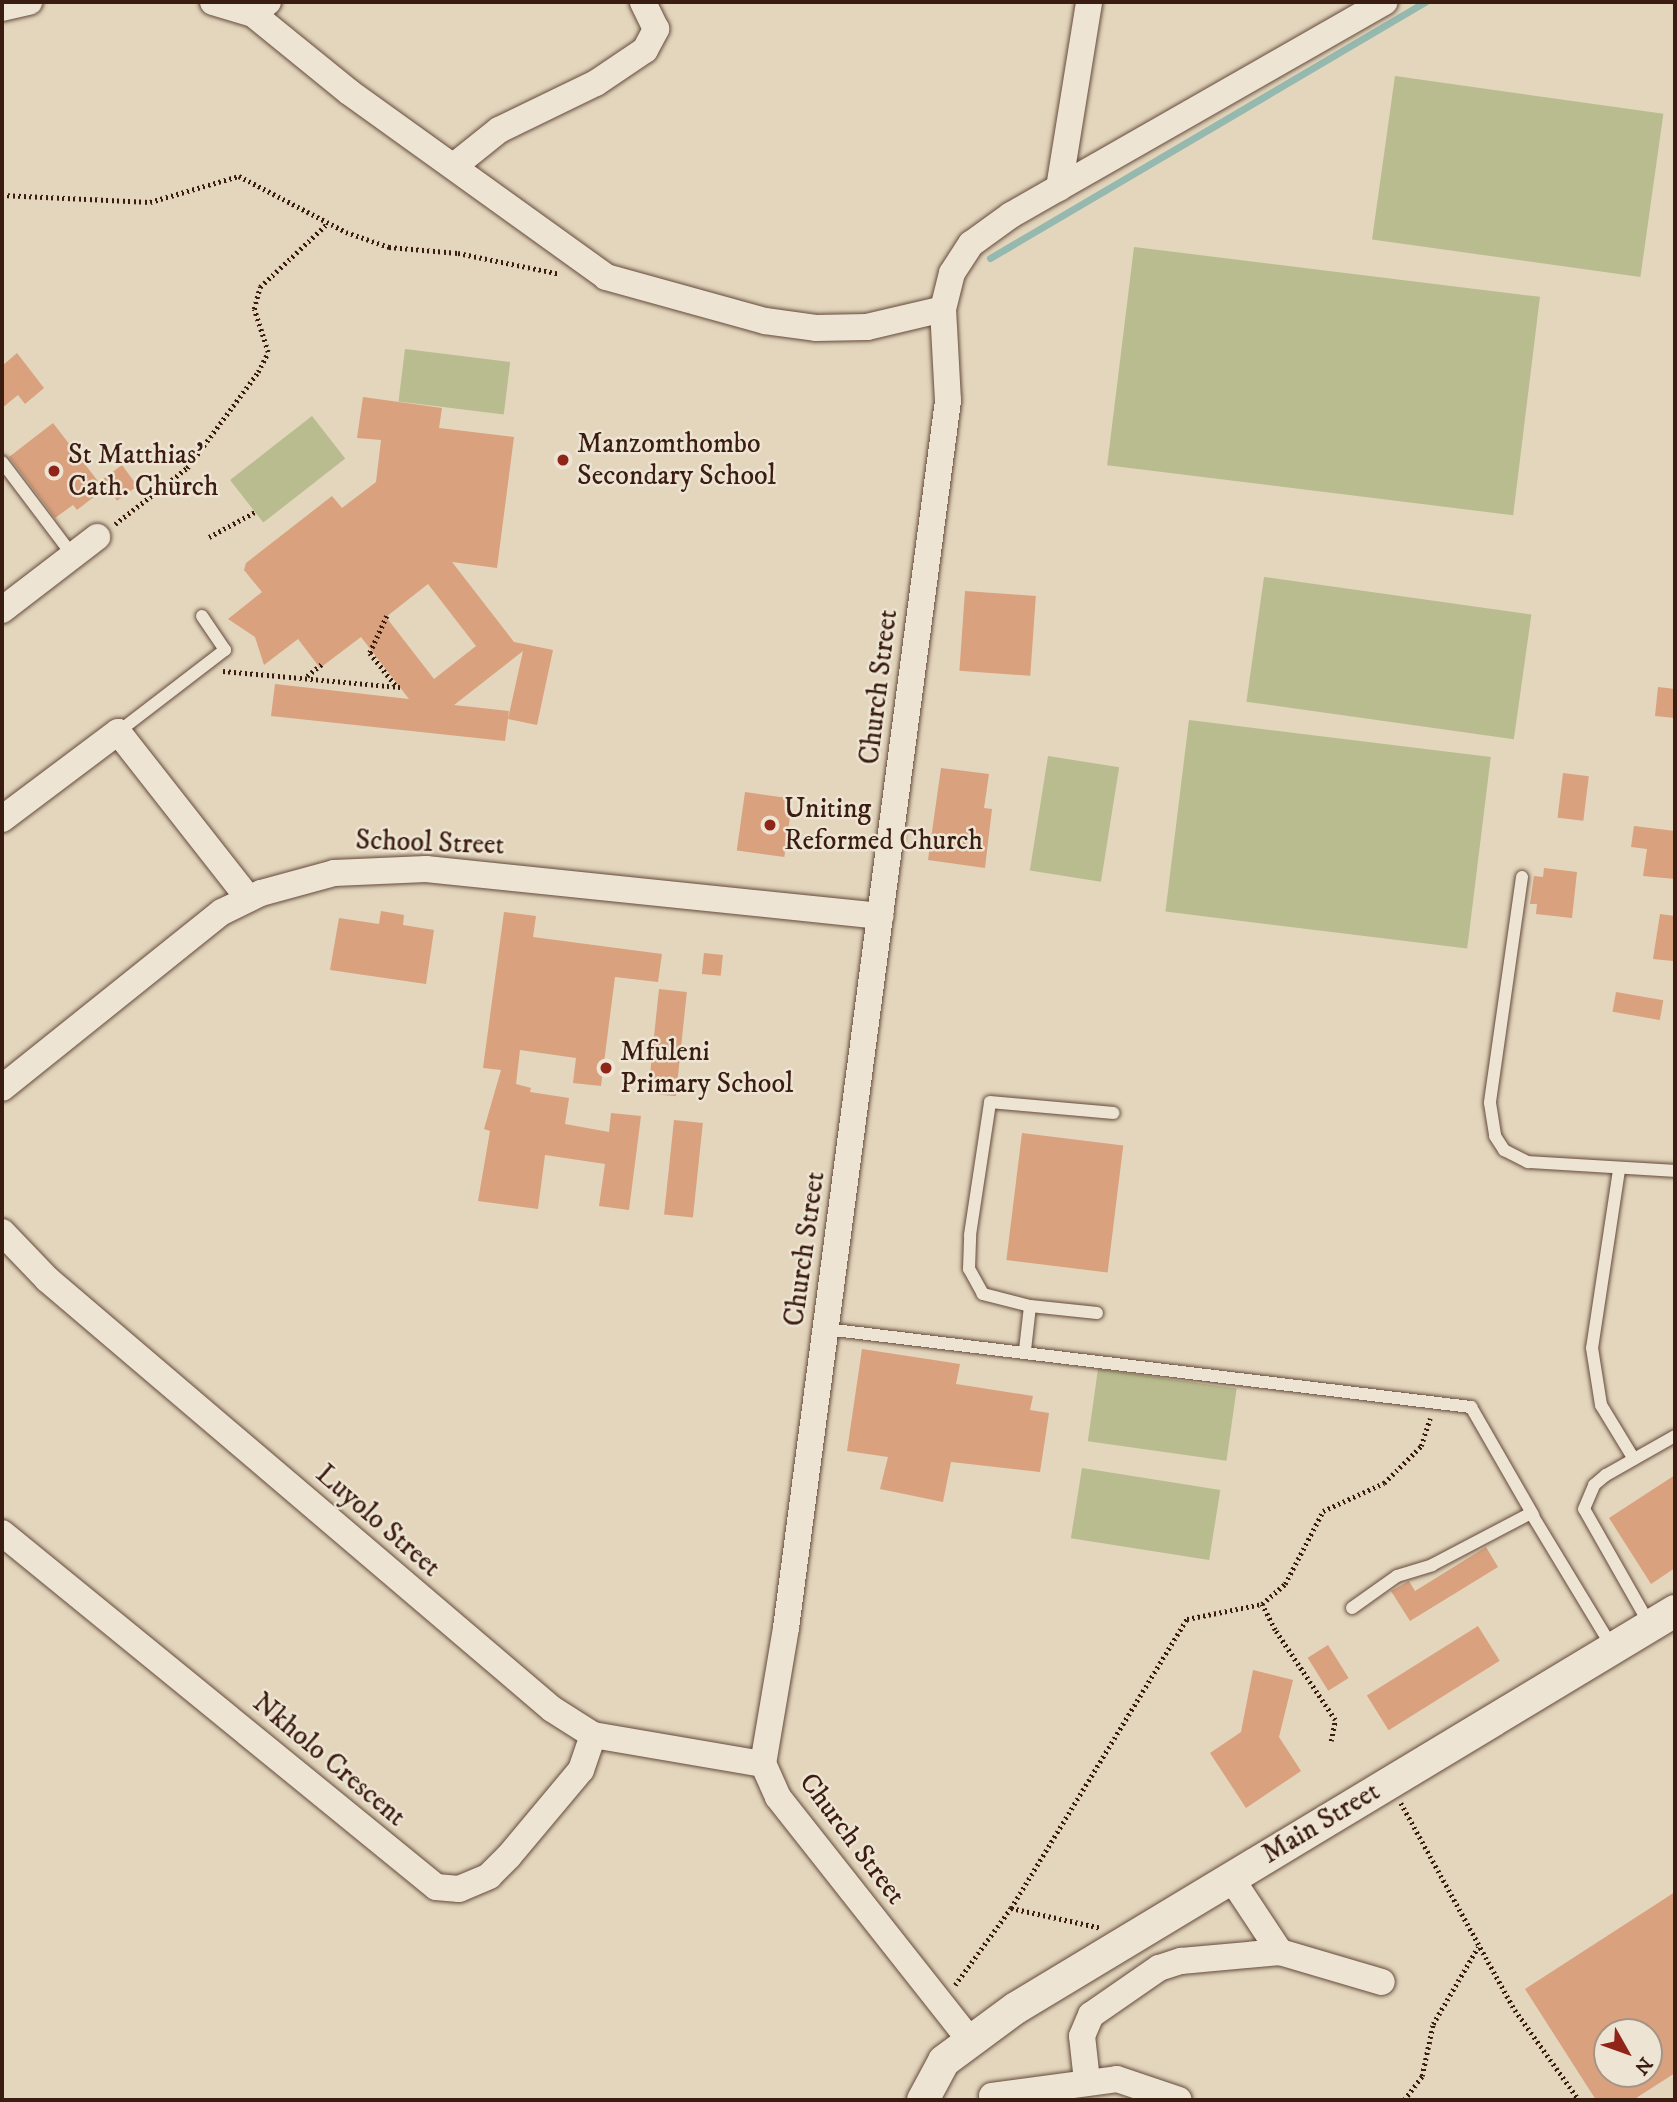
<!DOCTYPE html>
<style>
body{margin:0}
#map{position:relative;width:1677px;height:2102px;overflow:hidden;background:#e3d6bd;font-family:"IM FELL DW Pica",serif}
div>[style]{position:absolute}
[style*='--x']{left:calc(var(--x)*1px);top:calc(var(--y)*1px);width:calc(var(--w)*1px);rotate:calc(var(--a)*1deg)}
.green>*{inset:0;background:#b9bc8e;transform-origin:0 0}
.stream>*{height:7px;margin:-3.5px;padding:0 3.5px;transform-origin:3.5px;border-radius:3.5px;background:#95b9af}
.building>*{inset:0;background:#d9a17e;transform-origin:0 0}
.path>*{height:4.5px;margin-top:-2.25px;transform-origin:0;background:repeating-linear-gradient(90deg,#3b1c10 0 2px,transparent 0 5.5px)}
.roads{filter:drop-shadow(0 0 2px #654a3b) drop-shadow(0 0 2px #654a3b)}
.service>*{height:12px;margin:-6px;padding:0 6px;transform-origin:6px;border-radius:6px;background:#ede4d4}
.minor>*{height:26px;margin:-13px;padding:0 13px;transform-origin:13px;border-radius:13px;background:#ede4d4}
.tertiary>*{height:32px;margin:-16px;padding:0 16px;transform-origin:16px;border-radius:16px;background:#ede4d4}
.dots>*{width:19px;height:19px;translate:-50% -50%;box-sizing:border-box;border:4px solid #ede4d4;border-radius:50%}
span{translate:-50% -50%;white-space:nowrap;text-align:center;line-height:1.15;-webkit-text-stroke:5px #ede4d4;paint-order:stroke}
.poi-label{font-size:28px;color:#3b1c10}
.left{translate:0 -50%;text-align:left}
.street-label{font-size:28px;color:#3b1c10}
.frame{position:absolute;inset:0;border:4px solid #3b1c10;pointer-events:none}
.north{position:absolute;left:1593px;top:2018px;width:70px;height:70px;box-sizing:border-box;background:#ede4d4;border:2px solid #a69486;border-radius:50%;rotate:130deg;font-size:19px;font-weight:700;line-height:28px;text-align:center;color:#3b1c10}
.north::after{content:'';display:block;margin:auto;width:24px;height:32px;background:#8f2418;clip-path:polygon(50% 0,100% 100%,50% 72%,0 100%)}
</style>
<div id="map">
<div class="green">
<div style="left:1395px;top:76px;width:271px;height:165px;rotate:8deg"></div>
<div style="left:1134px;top:247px;width:409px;height:220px;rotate:7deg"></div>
<div style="left:405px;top:349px;width:106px;height:53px;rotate:7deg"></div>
<div style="left:312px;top:416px;width:54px;height:104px;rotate:52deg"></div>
<div style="left:1264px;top:577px;width:270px;height:126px;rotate:8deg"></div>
<div style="left:1189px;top:720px;width:304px;height:193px;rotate:7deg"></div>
<div style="left:1048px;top:756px;width:72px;height:116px;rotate:9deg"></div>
<div style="left:1098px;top:1369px;width:140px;height:73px;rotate:8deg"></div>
<div style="left:1082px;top:1468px;width:140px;height:71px;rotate:9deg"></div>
</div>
<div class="stream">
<div style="--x:990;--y:258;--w:505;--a:-30.48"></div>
</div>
<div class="building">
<div style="clip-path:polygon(17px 353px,44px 388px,25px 404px,18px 395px,2px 408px,2px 366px)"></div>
<div style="clip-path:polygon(evenodd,363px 397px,442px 408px,439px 428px,514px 437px,497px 568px,452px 562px,514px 642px,553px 650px,537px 725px,508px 719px,523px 651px,454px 705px,509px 711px,505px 741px,271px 716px,275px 684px,409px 699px,361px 637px,320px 668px,298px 639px,264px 665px,255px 637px,228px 619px,262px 592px,244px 570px,246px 563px,332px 496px,342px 508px,376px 482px,381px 440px,357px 438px,363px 397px,428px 584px,476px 646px,434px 679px,386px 617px,428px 584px)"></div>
<div style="clip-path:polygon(53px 423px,104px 489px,77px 510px,73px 505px,55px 518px,9px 457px)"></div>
<div style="left:122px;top:465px;width:26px;height:25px;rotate:54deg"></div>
<div style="left:965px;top:591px;width:71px;height:80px;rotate:4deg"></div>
<div style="clip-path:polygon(1658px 687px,1675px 689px,1675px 718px,1655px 716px)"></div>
<div style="clip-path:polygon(941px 768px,989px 774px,984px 808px,992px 809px,985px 868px,928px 860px)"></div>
<div style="left:1563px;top:773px;width:26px;height:45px;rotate:7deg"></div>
<div style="left:745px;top:792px;width:48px;height:59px;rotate:8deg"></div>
<div style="clip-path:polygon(1634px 826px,1675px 831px,1675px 879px,1643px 876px,1647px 849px,1631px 847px)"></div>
<div style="clip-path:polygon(1544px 868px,1577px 872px,1572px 918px,1536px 914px,1537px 904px,1530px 904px,1534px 876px,1543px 877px)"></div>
<div style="clip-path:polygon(381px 911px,404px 915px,403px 925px,434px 930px,426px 984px,330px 970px,339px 918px,379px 924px)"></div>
<div style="clip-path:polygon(504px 912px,536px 916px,533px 937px,662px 954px,658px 982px,615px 977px,601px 1086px,573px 1083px,576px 1058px,520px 1050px,516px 1084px,531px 1088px,530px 1092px,569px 1098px,565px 1124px,609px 1132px,611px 1113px,641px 1116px,629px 1210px,599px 1206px,605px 1164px,545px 1155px,538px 1209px,478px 1201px,490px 1131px,484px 1129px,501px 1070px,483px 1068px)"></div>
<div style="clip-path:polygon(1660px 914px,1675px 916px,1673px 961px,1653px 959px)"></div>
<div style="left:704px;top:953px;width:19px;height:21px;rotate:6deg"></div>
<div style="left:659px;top:989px;width:28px;height:105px;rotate:6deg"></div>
<div style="left:1616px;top:992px;width:48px;height:20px;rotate:10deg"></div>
<div style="left:674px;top:1120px;width:29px;height:95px;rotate:6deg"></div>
<div style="left:1022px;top:1133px;width:102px;height:128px;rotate:7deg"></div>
<div style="clip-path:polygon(862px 1349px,960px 1364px,956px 1384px,1033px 1396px,1030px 1410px,1049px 1413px,1040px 1472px,951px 1462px,943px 1502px,880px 1489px,888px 1457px,847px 1451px)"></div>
<div style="clip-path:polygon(1675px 1475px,1675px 1568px,1651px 1584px,1609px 1518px)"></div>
<div style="clip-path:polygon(1486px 1547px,1498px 1567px,1410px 1621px,1391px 1591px,1409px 1581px,1415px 1591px)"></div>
<div style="left:1478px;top:1626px;width:41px;height:131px;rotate:58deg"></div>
<div style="left:1328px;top:1645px;width:39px;height:24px;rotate:58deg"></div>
<div style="clip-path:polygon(1253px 1670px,1293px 1680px,1279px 1737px,1301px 1771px,1246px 1808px,1210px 1753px,1241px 1732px)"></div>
<div style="clip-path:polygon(evenodd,1675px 1892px,1675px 2073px,1633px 2100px,1596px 2100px,1525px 1989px,1675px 1892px,1607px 2032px,1649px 2032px,1649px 2074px,1607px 2074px,1607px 2032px)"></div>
</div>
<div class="path">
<div style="--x:2;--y:195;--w:148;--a:2.7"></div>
<div style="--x:150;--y:202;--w:93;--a:-16.3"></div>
<div style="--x:239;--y:176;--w:121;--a:27.6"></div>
<div style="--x:346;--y:232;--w:46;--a:19.2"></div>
<div style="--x:389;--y:247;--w:69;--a:5"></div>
<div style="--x:458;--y:253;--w:104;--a:11.6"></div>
<div style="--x:115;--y:524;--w:91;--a:-37.9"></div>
<div style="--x:187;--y:468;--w:119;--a:-53.5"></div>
<div style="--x:258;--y:372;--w:22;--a:-63"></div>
<div style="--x:268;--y:352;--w:45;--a:-108"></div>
<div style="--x:254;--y:309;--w:23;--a:-75"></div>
<div style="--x:260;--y:287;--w:93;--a:-43.3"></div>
<div style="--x:209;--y:537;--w:52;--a:-28.5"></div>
<div style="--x:387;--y:616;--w:41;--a:114.7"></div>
<div style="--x:370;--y:653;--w:42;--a:51.8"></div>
<div style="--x:223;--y:671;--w:178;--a:5.2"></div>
<div style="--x:307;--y:676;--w:21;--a:-39"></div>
<div style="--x:1331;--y:1741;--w:21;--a:-79"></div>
<div style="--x:1335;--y:1720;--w:108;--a:-123.7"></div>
<div style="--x:1275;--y:1630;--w:29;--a:-117"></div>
<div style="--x:1262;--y:1604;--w:30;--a:-41"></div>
<div style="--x:1285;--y:1584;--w:82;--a:-62.5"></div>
<div style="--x:1323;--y:1511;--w:67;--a:-24.7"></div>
<div style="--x:1384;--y:1483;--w:52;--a:-45"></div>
<div style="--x:1421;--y:1446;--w:29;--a:-72"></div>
<div style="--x:1401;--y:1803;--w:236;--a:61.2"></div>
<div style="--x:1515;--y:2010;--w:110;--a:54.6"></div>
<div style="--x:1011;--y:1908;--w:93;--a:12.4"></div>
<div style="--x:955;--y:1985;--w:95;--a:-54"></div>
<div style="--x:1011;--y:1908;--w:338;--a:-58.7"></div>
<div style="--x:1187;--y:1619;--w:76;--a:-11.3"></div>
<div style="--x:1404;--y:2100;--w:30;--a:-53"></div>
<div style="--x:1422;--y:2076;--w:53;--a:-78.1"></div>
<div style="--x:1433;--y:2024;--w:89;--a:-59.7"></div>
</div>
<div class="roads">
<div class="service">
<div style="--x:2;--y:462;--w:118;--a:52.9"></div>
<div style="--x:118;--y:732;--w:135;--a:-37.5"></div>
<div style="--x:225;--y:650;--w:41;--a:-124.1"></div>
<div style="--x:1522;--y:877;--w:228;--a:98.1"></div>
<div style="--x:1490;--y:1103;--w:33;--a:81"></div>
<div style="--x:1495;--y:1136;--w:17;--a:57"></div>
<div style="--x:1504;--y:1150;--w:27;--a:27"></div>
<div style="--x:1528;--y:1162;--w:147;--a:3.5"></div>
<div style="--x:1619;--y:1170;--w:180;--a:98.6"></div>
<div style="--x:1592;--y:1348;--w:58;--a:81"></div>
<div style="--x:1601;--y:1405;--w:63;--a:58.6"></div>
<div style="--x:1097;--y:1313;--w:67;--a:-174"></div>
<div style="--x:1030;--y:1306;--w:49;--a:-165.7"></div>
<div style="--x:983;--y:1294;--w:29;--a:-119"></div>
<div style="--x:969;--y:1269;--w:34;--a:-88"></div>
<div style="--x:970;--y:1235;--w:134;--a:-81.4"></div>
<div style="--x:990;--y:1102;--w:124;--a:5.1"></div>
<div style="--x:826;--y:1329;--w:650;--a:6.9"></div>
<div style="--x:1471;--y:1407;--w:125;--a:60.1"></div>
<div style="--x:1025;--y:1350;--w:44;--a:-83.5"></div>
<div style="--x:1352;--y:1608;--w:55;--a:-35.4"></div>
<div style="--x:1397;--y:1576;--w:37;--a:-17"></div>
<div style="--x:1432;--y:1565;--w:112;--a:-27.7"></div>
<div style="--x:1531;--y:1513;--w:157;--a:58.8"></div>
<div style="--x:1650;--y:1625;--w:133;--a:-119.6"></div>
<div style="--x:1584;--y:1509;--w:26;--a:-67"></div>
<div style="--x:1594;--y:1485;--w:16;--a:-40"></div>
<div style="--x:1606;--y:1475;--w:79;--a:-29.5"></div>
</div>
<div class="minor">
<div style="--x:213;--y:2;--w:42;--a:16.7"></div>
<div style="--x:268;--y:2;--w:19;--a:141"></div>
<div style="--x:253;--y:14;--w:124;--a:39.1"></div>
<div style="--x:349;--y:92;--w:317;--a:35.7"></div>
<div style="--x:606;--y:277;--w:165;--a:15.5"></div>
<div style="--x:765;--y:321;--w:51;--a:7.8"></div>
<div style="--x:816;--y:328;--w:51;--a:-1.1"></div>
<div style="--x:867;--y:327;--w:78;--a:-13.3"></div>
<div style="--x:2;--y:8;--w:28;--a:-13"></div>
<div style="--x:454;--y:166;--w:58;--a:-38.7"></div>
<div style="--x:499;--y:130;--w:108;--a:-25.9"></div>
<div style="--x:596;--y:83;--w:59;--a:-34"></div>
<div style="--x:645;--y:50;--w:24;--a:-62"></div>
<div style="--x:656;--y:29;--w:30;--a:-116"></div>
<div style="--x:1059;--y:188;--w:188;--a:-80.8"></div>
<div style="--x:2;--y:610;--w:120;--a:-37.5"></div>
<div style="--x:2;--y:819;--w:145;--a:-36.9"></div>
<div style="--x:118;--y:732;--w:212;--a:51.9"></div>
<div style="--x:2;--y:1088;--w:282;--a:-38.7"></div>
<div style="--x:222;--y:912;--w:43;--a:-26"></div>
<div style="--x:261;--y:893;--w:76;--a:-15.3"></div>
<div style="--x:334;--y:873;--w:92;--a:-2.5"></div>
<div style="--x:426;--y:869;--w:457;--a:5.9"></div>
<div style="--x:2;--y:1232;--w:65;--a:46.2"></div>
<div style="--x:47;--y:1279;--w:663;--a:40.41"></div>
<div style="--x:552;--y:1709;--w:49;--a:32.4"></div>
<div style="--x:593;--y:1735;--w:172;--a:9.7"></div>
<div style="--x:2;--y:1533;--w:560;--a:39.2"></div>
<div style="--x:436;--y:1887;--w:23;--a:5"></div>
<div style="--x:459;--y:1889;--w:33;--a:-23"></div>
<div style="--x:489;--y:1876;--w:28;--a:-45"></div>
<div style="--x:509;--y:1856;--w:112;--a:-50.1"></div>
<div style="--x:581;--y:1770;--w:37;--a:-71"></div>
<div style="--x:1231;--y:1878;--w:89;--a:56.5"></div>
<div style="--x:969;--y:2039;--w:308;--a:-128.3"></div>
<div style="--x:778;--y:1797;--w:36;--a:-114"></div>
<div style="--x:763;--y:1764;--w:138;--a:-80.4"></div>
<div style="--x:786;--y:1628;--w:1238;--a:-82.48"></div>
<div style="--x:948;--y:401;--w:92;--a:-93.1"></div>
<div style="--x:943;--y:309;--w:37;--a:-76"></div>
<div style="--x:952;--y:273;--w:35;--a:-57"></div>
<div style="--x:971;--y:244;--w:49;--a:-35.9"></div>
<div style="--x:1011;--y:215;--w:430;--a:-29.7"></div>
<div style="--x:1087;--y:2081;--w:45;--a:-96.3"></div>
<div style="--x:1082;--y:2036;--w:23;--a:-67"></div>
<div style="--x:1091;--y:2015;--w:83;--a:-34.7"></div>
<div style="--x:1159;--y:1968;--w:23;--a:-18"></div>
<div style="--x:1181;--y:1961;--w:99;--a:-5.2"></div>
<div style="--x:1280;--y:1952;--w:106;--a:16.4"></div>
<div style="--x:992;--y:2096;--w:126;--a:-7.7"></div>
<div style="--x:1117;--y:2079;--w:65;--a:18.7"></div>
</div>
<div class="tertiary">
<div style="--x:923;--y:2100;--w:44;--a:-61.7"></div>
<div style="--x:944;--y:2061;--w:89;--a:-36.4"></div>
<div style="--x:1016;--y:2008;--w:769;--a:-31.07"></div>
</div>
</div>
<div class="dots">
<div style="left:563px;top:460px;background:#8f2418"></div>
<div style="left:54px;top:471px;background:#8f2418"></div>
<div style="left:770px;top:825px;background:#8f2418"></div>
<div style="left:606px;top:1068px;background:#8f2418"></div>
</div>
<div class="poi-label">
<span class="left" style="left:577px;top:460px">Manzomthombo<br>Secondary School</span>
<span class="left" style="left:68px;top:471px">St Matthias'<br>Cath. Church</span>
<span class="left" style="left:784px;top:825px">Uniting<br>Reformed Church</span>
<span class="left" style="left:620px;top:1068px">Mfuleni<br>Primary School</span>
</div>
<div class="street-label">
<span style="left:879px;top:687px;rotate:-83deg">Church Street</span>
<span style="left:430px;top:843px;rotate:2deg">School Street</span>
<span style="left:805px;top:1249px;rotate:-82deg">Church Street</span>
<span style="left:378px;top:1521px;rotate:41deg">Luyolo Street</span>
<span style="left:329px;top:1760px;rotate:40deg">Nkholo Crescent</span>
<span style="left:1321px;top:1823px;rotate:-31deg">Main Street</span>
<span style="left:852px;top:1839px;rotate:53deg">Church Street</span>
</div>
<div class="frame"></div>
<div class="north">N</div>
</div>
